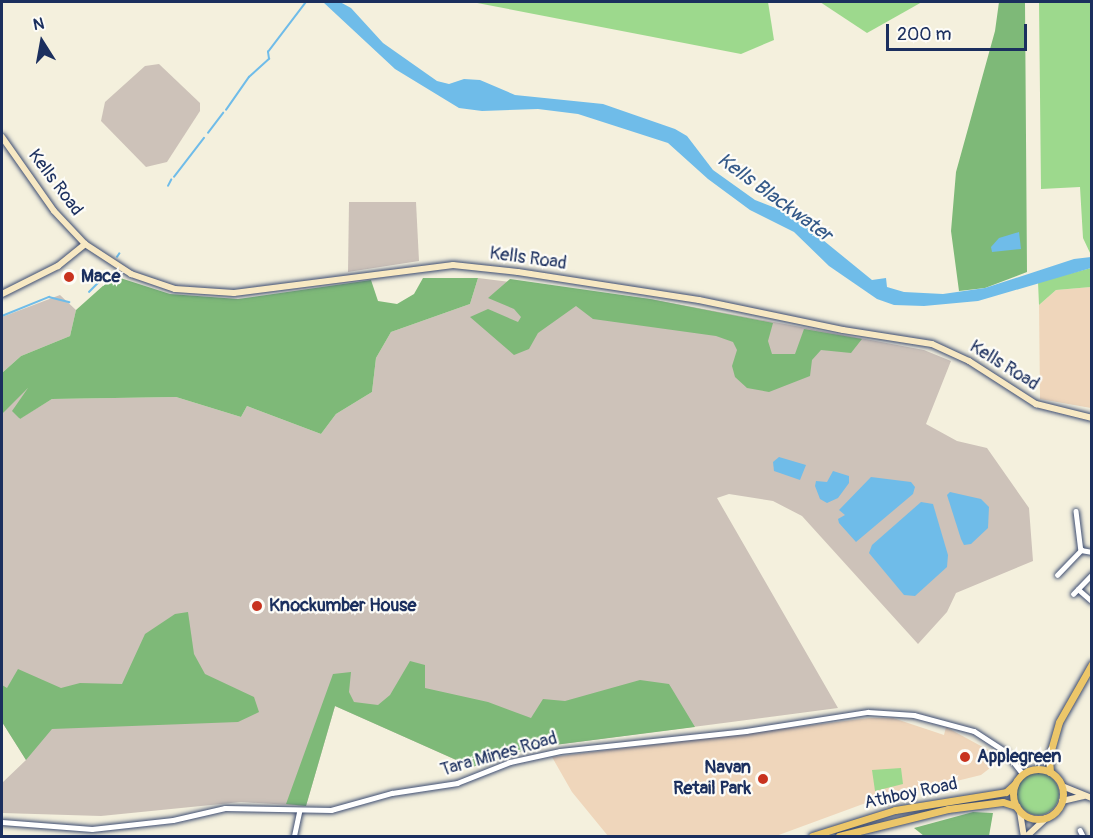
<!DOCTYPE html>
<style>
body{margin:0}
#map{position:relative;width:1093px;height:838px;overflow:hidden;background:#f4f0dd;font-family:Pangolin,sans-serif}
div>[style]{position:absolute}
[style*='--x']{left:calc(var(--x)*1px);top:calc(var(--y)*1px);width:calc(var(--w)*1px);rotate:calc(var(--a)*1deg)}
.built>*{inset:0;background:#efd6bb}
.industrial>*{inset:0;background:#cdc2b9}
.green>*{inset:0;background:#9dd98d}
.round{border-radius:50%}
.forest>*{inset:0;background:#7eb978}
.water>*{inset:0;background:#6fbce9}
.stream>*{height:1.5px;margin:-0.75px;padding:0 0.75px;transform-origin:0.75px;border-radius:0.75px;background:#6fbce9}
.roads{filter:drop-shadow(0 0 2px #3c4c71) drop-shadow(0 0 2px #3c4c71)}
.street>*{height:4.5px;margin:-2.25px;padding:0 2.25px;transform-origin:2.25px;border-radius:2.25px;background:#fff}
.secondary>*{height:6px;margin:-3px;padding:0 3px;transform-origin:3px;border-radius:3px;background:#f7e8c3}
.primary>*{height:7px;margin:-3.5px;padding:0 3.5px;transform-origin:3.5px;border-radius:3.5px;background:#ecc669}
.primary>.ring{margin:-3.5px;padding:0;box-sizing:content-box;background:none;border:7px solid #ecc669;border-radius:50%}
.dots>*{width:16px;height:16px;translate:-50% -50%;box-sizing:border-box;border:3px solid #fdfcf7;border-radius:50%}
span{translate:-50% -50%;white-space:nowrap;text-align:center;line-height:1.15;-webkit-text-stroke:4.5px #fdfcf7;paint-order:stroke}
.street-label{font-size:18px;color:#1b2f5e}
.poi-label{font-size:18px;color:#1b2f5e;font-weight:700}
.left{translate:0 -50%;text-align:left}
.right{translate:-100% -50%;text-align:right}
.water-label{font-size:20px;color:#345988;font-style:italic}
.frame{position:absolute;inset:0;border:3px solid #1b2f5e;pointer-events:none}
.north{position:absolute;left:12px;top:12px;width:60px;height:60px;-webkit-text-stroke:4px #fdfcf7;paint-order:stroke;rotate:349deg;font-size:16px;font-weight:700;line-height:24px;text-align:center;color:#1b2f5e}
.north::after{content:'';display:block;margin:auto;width:21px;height:27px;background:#1b2f5e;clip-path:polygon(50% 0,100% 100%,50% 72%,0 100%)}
.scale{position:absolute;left:886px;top:24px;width:141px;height:27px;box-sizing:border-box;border:3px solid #1b2f5e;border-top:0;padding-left:8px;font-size:18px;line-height:21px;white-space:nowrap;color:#1b2f5e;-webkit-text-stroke:4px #fdfcf7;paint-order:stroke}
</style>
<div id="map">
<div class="built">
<div style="clip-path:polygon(1091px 287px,1091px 408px,1040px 399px,1039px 305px,1056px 290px)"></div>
<div style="clip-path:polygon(869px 718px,893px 718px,944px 735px,946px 727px,1003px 758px,981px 775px,863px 804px,776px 836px,608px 836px,572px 792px,552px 757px)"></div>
</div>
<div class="industrial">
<div style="clip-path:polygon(159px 64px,200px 103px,200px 111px,167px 162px,146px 167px,101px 121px,105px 102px,145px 66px)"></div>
<div style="clip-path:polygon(349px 202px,416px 202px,419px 261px,348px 272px)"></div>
<div style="clip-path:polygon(478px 278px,650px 299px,924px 350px,951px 361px,926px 424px,957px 441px,987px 448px,1029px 508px,1033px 561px,956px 593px,947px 612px,918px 644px,802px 516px,773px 501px,729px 494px,717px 498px,838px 708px,531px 748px,472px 767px,335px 706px,306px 806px,241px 802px,101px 816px,2px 813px,2px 783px,26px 760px,2px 722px,2px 414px,15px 397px,30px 387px,19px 419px,52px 399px,176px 397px,241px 417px,247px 406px,321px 434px,336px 414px,372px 392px,376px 358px,391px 332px,470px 304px)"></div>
<div style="clip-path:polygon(60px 295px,76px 310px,70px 336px,21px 356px,2px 373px,2px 317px)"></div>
</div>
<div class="green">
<div style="clip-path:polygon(472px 2px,768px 2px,774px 40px,741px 54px)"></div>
<div style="clip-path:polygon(820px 2px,922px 2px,867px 33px)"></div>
<div style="clip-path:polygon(1039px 2px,1091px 2px,1091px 255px,1083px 238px,1080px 187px,1041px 189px)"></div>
<div style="clip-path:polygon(1091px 268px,1091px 287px,1056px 290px,1039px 305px,1038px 282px)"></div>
<div style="clip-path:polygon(901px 768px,903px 784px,875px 791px,872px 770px)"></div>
<div class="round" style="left:1017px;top:773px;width:42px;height:42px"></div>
</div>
<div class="forest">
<div style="clip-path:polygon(999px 2px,1025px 2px,1027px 272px,985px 288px,959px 291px,951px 231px,956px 172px,995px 31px)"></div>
<div style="clip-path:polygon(114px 276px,170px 294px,238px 299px,371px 280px,378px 301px,397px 304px,414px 294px,423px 278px,478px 278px,470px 304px,391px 332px,376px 358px,372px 392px,336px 414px,321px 434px,247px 406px,241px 417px,176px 397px,52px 399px,20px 419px,12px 411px,28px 388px,2px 414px,2px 373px,21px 356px,70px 336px,76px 310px)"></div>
<div style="clip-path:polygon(510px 279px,650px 299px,773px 323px,768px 341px,772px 354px,795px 354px,804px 329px,862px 339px,851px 353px,821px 350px,812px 360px,810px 376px,769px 392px,747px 388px,735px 377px,732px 366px,737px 350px,733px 342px,716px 336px,593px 319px,576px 306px,538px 333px,529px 349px,514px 355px,470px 317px,488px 309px,518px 322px,521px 317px,514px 309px,488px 298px)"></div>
<div style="clip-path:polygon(188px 612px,194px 654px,205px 674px,254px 697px,259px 712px,238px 722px,52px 729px,26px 760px,2px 722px,2px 685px,7px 688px,18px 669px,61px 688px,80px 683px,122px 684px,145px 634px,175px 614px)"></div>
<div style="clip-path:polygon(410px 661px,425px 665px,425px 688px,488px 702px,531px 718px,543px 699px,565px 701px,640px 680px,669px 684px,695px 727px,531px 748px,472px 767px,335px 706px,306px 806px,286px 804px,333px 674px,351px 672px,349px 692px,354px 702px,378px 705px,390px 695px)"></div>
<div style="clip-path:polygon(973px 812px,993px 813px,989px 836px,924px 836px,914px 828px)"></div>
</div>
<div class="water">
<div style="clip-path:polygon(323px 2px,340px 2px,351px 8px,383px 43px,437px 81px,449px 84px,464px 79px,480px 80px,515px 95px,603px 104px,675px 129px,687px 136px,713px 170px,755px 200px,791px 214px,872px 280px,886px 278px,887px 287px,904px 292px,943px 294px,985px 288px,1074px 259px,1091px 257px,1091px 268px,978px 301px,924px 306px,894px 305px,877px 299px,829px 266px,794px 232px,750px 210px,708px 179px,668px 143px,578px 114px,538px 109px,482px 111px,459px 108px,395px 69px)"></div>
<div style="clip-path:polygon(1019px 232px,1021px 249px,992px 252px,991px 247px,999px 238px)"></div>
<div style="clip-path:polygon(779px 457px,806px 465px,800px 480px,774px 471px,773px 462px)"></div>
<div style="clip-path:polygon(833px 471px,849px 476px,849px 483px,838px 498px,827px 503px,820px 499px,815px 486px,816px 481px,827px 482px)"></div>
<div style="clip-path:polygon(871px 477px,911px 482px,915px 487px,913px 494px,856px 542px,839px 523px,838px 519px,845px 515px,839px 510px)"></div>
<div style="clip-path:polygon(950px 492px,981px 499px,989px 507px,988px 528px,971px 544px,964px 545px,961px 539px,947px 495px)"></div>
<div style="clip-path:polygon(921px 502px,933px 504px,948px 555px,947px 567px,915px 596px,904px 595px,869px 553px,872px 545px)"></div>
</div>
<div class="stream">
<div style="--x:226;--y:110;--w:40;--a:-55.1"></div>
<div style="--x:249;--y:77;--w:27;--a:-42"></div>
<div style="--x:269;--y:59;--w:7;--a:-98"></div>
<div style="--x:268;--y:52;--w:63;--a:-52.8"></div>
<div style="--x:208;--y:133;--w:25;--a:-53"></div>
<div style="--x:174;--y:177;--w:49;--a:-52.4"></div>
<div style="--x:168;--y:186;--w:7;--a:-63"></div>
<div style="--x:117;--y:257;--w:4;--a:-56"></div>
<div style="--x:89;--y:292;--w:23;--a:-45"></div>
<div style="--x:2;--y:316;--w:51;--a:-22"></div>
<div style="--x:49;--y:297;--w:21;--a:14"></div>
</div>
<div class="roads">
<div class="street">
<div style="--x:1076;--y:511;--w:39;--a:83"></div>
<div style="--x:1081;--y:550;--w:11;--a:10"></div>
<div style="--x:1057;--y:575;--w:35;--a:-46"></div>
<div style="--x:1078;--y:589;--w:18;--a:41"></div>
<div style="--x:1073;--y:594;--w:28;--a:-46"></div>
<div style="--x:2;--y:822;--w:90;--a:4.4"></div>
<div style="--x:92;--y:829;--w:81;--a:-6.3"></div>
<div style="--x:173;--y:820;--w:53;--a:-13"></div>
<div style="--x:225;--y:808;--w:106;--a:1.1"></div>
<div style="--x:331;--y:810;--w:63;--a:-15.6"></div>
<div style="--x:392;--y:793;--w:66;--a:-8.7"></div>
<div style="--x:457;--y:783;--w:57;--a:-21.6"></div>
<div style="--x:510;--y:762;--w:51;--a:-12.4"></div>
<div style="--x:560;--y:751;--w:187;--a:-6.1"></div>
<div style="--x:746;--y:731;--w:123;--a:-8.9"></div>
<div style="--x:868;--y:712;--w:46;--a:3.7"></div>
<div style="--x:914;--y:715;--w:62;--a:14.9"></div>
<div style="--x:974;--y:731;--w:37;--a:33"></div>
<div style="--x:1005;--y:751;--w:29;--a:52"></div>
<div style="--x:1080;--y:830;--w:7;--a:63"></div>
<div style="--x:294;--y:836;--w:25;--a:-78"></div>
</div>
<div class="secondary">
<div style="--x:2;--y:137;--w:90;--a:54.9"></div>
<div style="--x:54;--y:211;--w:45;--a:46.8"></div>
<div style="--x:85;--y:244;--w:55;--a:33.1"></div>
<div style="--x:131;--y:274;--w:46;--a:18.8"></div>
<div style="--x:175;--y:289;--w:59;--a:3.9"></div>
<div style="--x:234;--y:293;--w:221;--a:-7.3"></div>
<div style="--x:453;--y:265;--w:65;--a:6.1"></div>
<div style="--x:518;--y:272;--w:183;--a:8.8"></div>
<div style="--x:699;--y:300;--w:147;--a:11.8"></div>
<div style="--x:843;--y:330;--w:90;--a:8.9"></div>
<div style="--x:932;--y:344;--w:41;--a:24.7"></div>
<div style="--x:969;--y:361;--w:80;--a:32.7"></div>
<div style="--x:1036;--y:404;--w:58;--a:14"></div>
<div style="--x:2;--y:294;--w:63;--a:-26.6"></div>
<div style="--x:58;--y:266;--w:35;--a:-39"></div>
<div style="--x:1062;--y:786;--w:32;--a:22"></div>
<div style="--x:1062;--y:801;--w:22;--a:-13"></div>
<div style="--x:1020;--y:812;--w:24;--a:81"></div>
<div style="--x:1027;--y:836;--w:26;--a:-43"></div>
</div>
<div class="primary">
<div class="ring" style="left:1013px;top:769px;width:43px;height:43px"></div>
<div style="--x:1050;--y:772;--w:15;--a:-94"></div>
<div style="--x:1049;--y:757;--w:36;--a:-74"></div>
<div style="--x:1059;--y:722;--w:67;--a:-60.4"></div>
<div style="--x:812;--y:836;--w:87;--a:-17.4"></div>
<div style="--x:895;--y:810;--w:112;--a:-9.2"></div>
<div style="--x:1006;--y:792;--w:12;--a:-42"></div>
<div style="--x:839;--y:836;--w:112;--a:-13.9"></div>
<div style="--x:948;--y:809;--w:55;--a:-7.3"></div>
<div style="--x:1003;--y:802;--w:14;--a:17"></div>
</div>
</div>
<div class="dots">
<div style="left:69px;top:277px;background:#c8321e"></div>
<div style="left:257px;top:606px;background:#c8321e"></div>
<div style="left:965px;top:757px;background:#c8321e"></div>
<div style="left:763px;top:779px;background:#c8321e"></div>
</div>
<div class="street-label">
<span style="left:55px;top:183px;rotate:53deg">Kells Road</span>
<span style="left:528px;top:259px;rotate:8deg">Kells Road</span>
<span style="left:1004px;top:366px;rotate:32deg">Kells Road</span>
<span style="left:499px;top:755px;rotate:-16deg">Tara Mines Road</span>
<span style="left:911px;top:794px;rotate:-12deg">Athboy Road</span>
</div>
<div class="poi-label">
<span class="left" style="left:81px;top:277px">Mace</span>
<span class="left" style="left:269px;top:606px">Knockumber House</span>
<span class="left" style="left:977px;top:757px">Applegreen</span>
<span class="right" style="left:751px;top:779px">Navan<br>Retail Park</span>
</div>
<div class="water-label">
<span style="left:775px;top:197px;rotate:36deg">Kells Blackwater</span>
</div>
<div class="frame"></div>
<div class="north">N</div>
<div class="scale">200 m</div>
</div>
